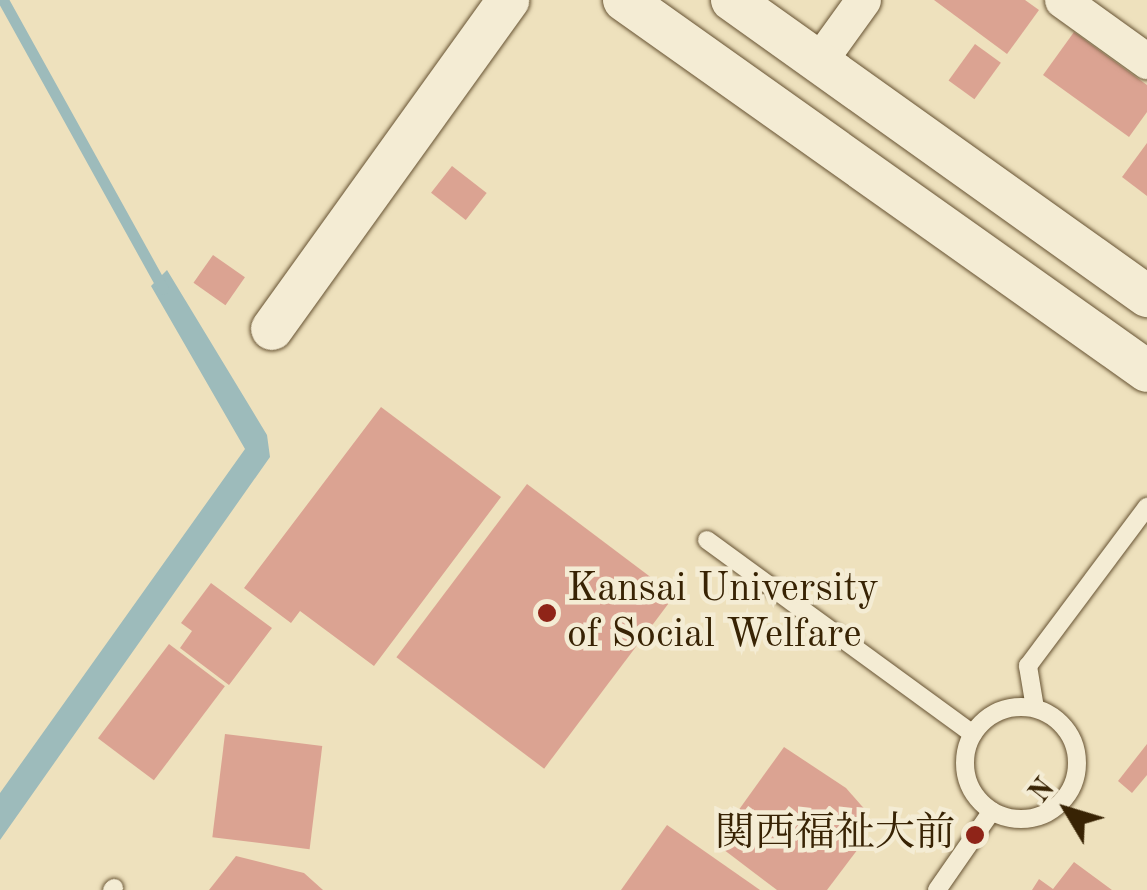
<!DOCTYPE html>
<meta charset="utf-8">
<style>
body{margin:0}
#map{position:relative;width:1147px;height:890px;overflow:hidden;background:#eee1bd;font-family:"Old Standard TT","Noto Serif JP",serif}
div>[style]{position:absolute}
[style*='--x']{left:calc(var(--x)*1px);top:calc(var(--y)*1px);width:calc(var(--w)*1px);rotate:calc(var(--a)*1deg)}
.water>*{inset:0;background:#9dbbbb}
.stream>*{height:11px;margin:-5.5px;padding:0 5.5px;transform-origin:5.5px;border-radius:5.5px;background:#9dbbbb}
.building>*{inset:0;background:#dba392;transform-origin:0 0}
.roads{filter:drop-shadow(0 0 2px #665232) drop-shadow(0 0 2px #665232)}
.service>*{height:18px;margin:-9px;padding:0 9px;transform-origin:9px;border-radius:9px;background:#f4ecd4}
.service>.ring{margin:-9px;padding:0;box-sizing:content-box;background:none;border:18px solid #f4ecd4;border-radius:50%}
.minor>*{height:35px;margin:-17.5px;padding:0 17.5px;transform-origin:17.5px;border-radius:17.5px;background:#f4ecd4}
.tertiary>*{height:42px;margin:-21px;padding:0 21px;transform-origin:21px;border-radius:21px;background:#f4ecd4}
.dots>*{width:28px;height:28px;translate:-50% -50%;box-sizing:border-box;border:5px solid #f4ecd4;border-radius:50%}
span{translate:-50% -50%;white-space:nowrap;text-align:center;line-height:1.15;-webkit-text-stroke:9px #f4ecd4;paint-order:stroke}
.poi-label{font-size:40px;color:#382304}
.left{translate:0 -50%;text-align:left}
.right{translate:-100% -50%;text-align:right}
.north{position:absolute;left:1017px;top:760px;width:100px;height:100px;-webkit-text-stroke:8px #f4ecd4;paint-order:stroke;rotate:308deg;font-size:28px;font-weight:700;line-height:40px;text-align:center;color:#382304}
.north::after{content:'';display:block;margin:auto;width:35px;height:45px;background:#382304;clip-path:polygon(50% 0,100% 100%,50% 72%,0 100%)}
</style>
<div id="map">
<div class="water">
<div style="clip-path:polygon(167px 270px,267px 435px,270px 457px,0 840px,0 793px,245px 449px,151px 286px)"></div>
</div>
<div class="stream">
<div style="--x:3;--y:0;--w:330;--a:61"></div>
</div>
<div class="building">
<div style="clip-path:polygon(934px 0,1025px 0,1039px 10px,1007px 54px)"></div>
<div style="clip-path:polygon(1074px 32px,1147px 85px,1147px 112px,1129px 137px,1043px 75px)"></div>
<div style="left:975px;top:44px;width:32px;height:45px;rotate:36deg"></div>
<div style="clip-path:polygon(1147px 143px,1147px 196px,1122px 177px)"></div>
<div style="left:452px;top:166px;width:44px;height:34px;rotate:38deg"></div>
<div style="left:213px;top:255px;width:39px;height:34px;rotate:35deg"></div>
<div style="clip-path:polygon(381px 407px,501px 497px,374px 666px,300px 611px,291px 623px,244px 588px)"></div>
<div style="left:527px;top:484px;width:185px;height:217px;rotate:37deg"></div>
<div style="clip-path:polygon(211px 583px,272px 628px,229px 685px,180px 648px,192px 631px,181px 623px)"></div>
<div style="left:169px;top:644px;width:70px;height:118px;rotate:37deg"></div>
<div style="left:225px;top:734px;width:98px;height:104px;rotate:7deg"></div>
<div style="clip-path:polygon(1147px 744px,1147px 775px,1132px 793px,1118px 781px)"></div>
<div style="clip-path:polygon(784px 747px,846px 788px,868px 813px,867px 837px,827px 890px,777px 890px,715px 843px)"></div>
<div style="clip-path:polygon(667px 825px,760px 890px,621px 890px)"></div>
<div style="clip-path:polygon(236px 856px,304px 873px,323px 890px,209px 890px)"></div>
<div style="clip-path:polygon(1074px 862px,1112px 890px,1032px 890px,1039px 879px,1053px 889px)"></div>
</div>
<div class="roads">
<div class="service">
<div style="--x:707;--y:540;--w:329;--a:36.1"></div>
<div class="ring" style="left:965px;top:707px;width:94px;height:94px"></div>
<div style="--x:1035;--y:708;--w:43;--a:-99.5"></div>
<div style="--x:1028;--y:666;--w:199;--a:-53.2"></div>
<div style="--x:112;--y:890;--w:3;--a:-45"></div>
<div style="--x:937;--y:890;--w:96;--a:-55.2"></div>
</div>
<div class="minor">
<div style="--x:1062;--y:0;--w:105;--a:35.7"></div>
<div style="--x:819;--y:61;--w:75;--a:-54.2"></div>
</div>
<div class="tertiary">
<div style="--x:624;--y:0;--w:641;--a:35.35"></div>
<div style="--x:732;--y:0;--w:510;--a:35.5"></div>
<div style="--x:272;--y:329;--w:405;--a:-54.3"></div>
</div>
</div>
<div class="dots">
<div style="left:547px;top:613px;background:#8f2418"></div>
<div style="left:975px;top:835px;background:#8f2418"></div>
</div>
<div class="poi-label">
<span class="left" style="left:567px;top:613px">Kansai University<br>of Social Welfare</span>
<span class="right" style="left:955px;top:835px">関西福祉大前</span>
</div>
<div class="north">N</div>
</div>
